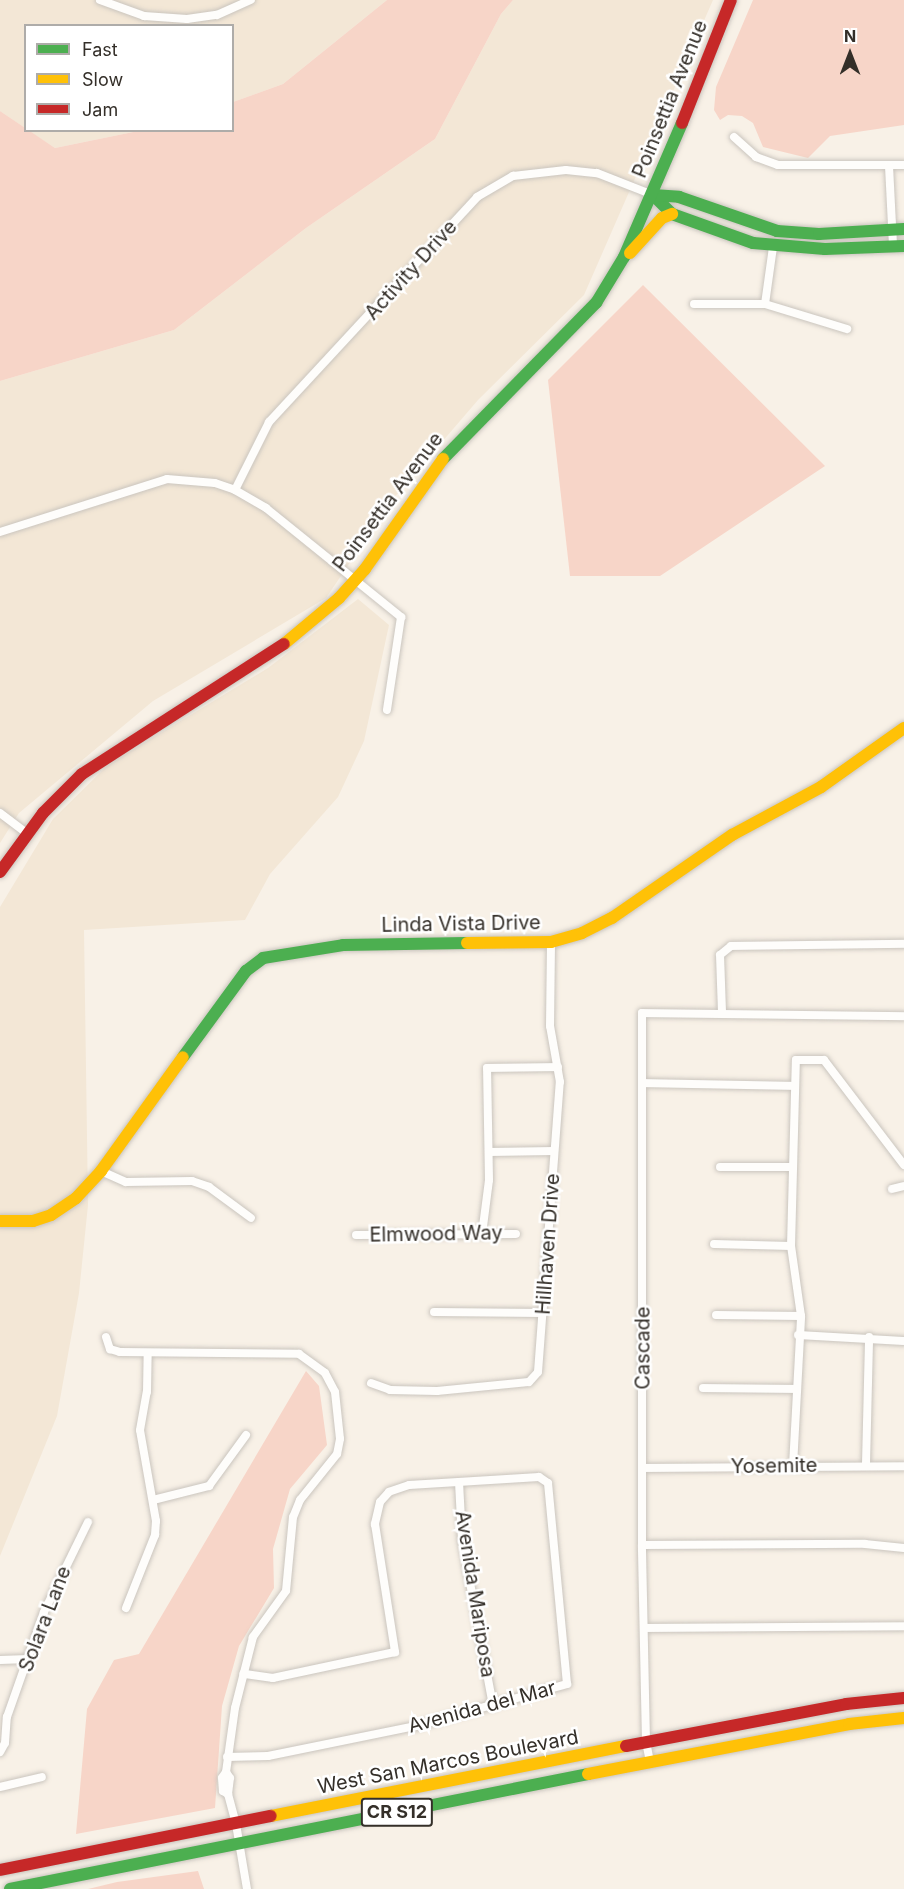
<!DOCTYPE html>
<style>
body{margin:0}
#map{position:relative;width:904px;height:1889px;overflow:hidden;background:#f8f1e7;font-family:Inter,sans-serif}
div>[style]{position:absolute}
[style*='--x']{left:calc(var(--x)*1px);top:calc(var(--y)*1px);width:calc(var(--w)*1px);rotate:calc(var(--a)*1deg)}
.built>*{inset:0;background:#f3e7d6}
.green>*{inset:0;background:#f7d5c8}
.roads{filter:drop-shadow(0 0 2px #cac5be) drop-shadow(0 0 2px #cac5be)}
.street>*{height:8px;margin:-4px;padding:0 4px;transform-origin:4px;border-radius:4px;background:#fefdfb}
.fast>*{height:12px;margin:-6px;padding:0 6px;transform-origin:6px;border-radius:6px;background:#4caf50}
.slow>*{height:12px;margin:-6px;padding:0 6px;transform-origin:6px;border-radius:6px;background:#ffc107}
.jam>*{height:12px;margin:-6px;padding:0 6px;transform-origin:6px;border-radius:6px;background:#c62828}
span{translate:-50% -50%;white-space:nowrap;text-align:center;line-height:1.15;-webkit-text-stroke:5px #fff;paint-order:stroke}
.shield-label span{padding:2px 4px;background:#fff;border:2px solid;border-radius:4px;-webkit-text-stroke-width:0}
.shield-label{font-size:18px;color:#342f29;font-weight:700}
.street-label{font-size:20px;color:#342f29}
.legend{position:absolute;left:24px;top:24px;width:210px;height:108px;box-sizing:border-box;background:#fff;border:2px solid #aeaca9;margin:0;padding:8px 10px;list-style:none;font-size:18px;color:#342f29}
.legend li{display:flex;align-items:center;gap:12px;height:30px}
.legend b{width:30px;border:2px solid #aeaca9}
.north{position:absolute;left:820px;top:24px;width:60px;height:60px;-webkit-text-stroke:4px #fff;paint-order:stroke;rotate:0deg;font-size:16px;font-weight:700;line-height:24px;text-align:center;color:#342f29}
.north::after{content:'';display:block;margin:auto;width:21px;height:27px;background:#342f29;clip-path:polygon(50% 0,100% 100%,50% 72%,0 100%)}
</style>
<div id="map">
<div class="built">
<div style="clip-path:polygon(0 0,387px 0,283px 84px,233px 102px,232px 26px,26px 26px,25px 128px,0 111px)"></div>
<div style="clip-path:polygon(513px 0,713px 0,584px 295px,478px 400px,393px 499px,326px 598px,153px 701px,19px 813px,0 843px,0 381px,174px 330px,306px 228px,435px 139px,501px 14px)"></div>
<div style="clip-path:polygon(29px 131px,138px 131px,55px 148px)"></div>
<div style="clip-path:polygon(358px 599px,389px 625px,364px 741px,338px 797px,270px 874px,245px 920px,84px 930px,88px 1205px,79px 1293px,57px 1416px,0 1556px,0 907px,53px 819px,108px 765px,268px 668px)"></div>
</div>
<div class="green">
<div style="clip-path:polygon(387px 0,513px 0,501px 14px,435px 139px,306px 228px,174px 330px,0 381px,0 111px,55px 148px,138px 131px,232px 130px,233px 102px,283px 84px)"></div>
<div style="clip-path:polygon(753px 0,904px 0,904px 125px,830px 136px,808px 158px,763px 147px,753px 123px,742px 116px,728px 115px,720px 120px,714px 110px,716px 87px)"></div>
<div style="clip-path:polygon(643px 285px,825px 466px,660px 576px,570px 576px,548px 380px)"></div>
<div style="clip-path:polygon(306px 1371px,319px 1386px,327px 1445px,290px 1489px,273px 1549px,274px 1588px,239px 1646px,222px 1706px,215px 1808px,76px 1834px,87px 1709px,114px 1660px,139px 1654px)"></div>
<div style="clip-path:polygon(198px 1871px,204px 1889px,88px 1889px,117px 1882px)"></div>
</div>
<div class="roads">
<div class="street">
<div style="--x:100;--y:0;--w:47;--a:20"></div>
<div style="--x:144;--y:16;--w:43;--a:4"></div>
<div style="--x:187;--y:19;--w:30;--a:-8"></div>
<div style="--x:217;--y:15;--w:37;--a:-24"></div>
<div style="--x:734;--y:137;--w:30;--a:42"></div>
<div style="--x:756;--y:157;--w:23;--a:20"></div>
<div style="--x:778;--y:165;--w:126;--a:0"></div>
<div style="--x:889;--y:166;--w:80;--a:87.1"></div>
<div style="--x:694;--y:304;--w:71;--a:0"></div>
<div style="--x:765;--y:304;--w:86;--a:17"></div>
<div style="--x:765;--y:304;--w:58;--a:-82"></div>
<div style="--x:235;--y:490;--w:76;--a:-63.4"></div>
<div style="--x:269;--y:422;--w:306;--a:-47.2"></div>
<div style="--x:477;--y:197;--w:42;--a:-30.3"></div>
<div style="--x:513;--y:176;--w:53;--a:-6.5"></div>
<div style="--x:566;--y:170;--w:31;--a:6"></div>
<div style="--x:597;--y:173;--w:60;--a:21.4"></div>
<div style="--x:0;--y:532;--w:175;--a:-17.6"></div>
<div style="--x:167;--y:479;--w:48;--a:4.8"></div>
<div style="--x:215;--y:483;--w:21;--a:19"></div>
<div style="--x:235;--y:490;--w:36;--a:30"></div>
<div style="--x:266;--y:508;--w:174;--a:38.9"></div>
<div style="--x:401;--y:617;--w:94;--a:98.6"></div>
<div style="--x:0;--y:813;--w:34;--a:37"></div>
<div style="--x:722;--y:1012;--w:57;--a:-92"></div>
<div style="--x:720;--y:955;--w:14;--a:-39"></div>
<div style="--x:731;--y:946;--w:173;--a:-0.7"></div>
<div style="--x:643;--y:1083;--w:152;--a:1.1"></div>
<div style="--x:489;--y:1152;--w:65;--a:-0.9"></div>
<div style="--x:720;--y:1167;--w:73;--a:0"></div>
<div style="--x:101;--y:1171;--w:27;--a:24"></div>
<div style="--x:126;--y:1182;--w:66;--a:-0.9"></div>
<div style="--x:192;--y:1181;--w:18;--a:19"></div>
<div style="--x:209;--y:1187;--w:52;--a:36.4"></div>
<div style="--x:892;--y:1189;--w:12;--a:-14"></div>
<div style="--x:482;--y:1234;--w:54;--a:-82.6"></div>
<div style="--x:489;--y:1180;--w:112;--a:-91"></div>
<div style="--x:487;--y:1068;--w:71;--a:-0.8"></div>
<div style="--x:356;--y:1235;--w:160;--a:-0.4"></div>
<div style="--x:714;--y:1244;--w:77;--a:1.5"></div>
<div style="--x:434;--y:1312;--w:109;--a:0.5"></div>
<div style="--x:716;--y:1315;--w:85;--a:0.7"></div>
<div style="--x:798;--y:1335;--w:106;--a:3.2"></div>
<div style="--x:106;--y:1337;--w:13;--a:72"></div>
<div style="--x:110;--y:1349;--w:10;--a:17"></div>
<div style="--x:120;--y:1352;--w:179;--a:0.6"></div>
<div style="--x:299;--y:1354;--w:32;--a:36"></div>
<div style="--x:325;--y:1373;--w:21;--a:62"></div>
<div style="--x:335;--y:1392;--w:47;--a:83.9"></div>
<div style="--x:340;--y:1439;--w:15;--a:101"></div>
<div style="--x:337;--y:1454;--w:59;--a:128.8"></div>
<div style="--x:300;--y:1500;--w:18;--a:112"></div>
<div style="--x:293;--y:1517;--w:74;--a:95.4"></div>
<div style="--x:286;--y:1591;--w:57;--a:125.7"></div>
<div style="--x:253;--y:1637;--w:73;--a:104.2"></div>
<div style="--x:235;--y:1708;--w:65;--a:98"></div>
<div style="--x:371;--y:1383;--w:20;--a:20"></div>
<div style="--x:390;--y:1390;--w:47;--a:1.2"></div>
<div style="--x:437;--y:1391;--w:92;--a:-5.6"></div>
<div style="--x:529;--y:1382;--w:13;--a:-48"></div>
<div style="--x:538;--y:1372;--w:291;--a:-85.7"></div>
<div style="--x:560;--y:1082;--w:57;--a:-100.1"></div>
<div style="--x:550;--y:1026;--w:84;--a:-89.3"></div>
<div style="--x:703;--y:1388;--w:94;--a:0.6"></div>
<div style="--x:866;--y:1464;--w:127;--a:-88.6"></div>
<div style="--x:793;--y:1466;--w:150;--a:-86.9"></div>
<div style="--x:801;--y:1316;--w:71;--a:-98.1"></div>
<div style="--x:791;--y:1246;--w:186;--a:-88.5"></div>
<div style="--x:796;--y:1060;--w:28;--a:0"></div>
<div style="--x:824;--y:1060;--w:132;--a:52.7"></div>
<div style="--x:643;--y:1468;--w:261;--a:-0.4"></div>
<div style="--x:459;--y:1482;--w:58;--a:87"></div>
<div style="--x:462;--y:1540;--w:169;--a:79.4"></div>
<div style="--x:153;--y:1500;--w:58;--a:-14"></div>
<div style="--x:209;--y:1486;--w:63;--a:-54"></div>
<div style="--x:642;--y:1545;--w:223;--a:-0.3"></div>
<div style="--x:865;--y:1544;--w:39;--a:6"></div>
<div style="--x:126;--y:1608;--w:79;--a:-68.3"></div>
<div style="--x:155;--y:1535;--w:14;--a:-86"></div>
<div style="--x:156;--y:1521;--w:92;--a:-100"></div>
<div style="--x:140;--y:1430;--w:39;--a:-80"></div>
<div style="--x:147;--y:1392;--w:39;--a:-89"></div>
<div style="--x:645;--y:1628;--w:259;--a:-0.4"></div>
<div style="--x:0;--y:1660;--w:28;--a:-2"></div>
<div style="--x:0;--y:1752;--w:10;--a:-61"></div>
<div style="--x:5;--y:1743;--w:26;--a:-86"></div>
<div style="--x:7;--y:1717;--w:111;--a:-70.6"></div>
<div style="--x:44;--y:1612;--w:100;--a:-63.9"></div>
<div style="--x:227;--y:1757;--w:41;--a:-1.4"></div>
<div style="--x:268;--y:1756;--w:151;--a:-11.5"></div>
<div style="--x:416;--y:1726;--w:157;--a:-15.5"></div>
<div style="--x:567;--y:1684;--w:202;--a:-95.4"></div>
<div style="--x:548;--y:1483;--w:11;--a:-146"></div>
<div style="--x:539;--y:1477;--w:130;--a:176.5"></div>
<div style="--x:409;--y:1485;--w:21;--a:161"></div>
<div style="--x:389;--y:1492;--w:13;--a:132"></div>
<div style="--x:380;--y:1502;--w:23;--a:103"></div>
<div style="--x:375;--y:1524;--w:130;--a:81.1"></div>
<div style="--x:395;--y:1652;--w:125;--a:168"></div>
<div style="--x:273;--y:1678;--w:30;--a:-172"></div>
<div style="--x:650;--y:1762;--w:20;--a:-101"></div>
<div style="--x:646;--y:1742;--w:197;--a:-91.2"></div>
<div style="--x:642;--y:1545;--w:532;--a:-90"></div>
<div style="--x:642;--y:1013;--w:262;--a:0.7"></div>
<div style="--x:0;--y:1787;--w:43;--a:-13.4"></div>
<div style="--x:228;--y:1794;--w:16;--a:-83"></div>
<div style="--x:230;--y:1778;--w:7;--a:-124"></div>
<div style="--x:226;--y:1772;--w:7;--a:124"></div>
<div style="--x:222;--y:1778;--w:13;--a:86"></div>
<div style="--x:223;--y:1791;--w:6;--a:31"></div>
<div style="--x:228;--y:1794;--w:31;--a:75"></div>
<div style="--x:236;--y:1824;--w:66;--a:80.4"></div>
</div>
<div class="fast">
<div style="--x:653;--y:195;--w:27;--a:45"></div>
<div style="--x:672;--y:214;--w:86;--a:19.7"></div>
<div style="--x:753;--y:243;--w:72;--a:4.8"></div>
<div style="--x:825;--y:249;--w:79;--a:-2.2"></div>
<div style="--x:653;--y:195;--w:26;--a:4"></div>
<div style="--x:679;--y:197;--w:104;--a:19.1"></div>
<div style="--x:777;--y:231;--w:42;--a:4.1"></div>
<div style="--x:819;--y:234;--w:85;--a:-3.4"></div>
<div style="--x:443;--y:459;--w:219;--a:-45.6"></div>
<div style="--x:596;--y:303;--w:54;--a:-58.7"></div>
<div style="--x:624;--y:257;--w:146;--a:-66.6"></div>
<div style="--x:183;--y:1057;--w:107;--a:-53.8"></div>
<div style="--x:246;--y:971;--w:21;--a:-37"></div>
<div style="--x:263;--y:958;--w:81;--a:-9.2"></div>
<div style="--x:343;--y:945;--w:124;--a:-0.9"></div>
<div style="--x:10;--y:1889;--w:589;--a:-11.25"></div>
</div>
<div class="slow">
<div style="--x:630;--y:253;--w:47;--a:-47.6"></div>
<div style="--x:662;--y:218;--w:11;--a:-22"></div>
<div style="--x:284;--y:644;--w:72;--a:-39.9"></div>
<div style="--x:339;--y:598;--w:39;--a:-48"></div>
<div style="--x:365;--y:569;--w:135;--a:-54.7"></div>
<div style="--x:467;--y:943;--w:84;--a:-0.7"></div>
<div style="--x:551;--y:942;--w:32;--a:-16"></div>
<div style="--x:582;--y:933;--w:34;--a:-27"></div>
<div style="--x:612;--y:918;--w:146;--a:-34.7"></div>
<div style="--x:732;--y:835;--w:101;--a:-28.3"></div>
<div style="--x:821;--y:787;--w:102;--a:-35.4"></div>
<div style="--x:0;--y:1221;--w:33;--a:0"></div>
<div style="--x:33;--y:1221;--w:19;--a:-18"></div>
<div style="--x:51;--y:1215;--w:30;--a:-34"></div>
<div style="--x:76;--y:1198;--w:37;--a:-47"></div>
<div style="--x:101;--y:1171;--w:140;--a:-54.3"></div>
<div style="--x:588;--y:1774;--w:266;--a:-10.8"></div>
<div style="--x:849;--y:1724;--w:55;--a:-6.2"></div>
<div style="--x:271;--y:1816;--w:362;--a:-11.2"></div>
</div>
<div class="jam">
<div style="--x:682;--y:123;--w:132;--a:-68.3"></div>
<div style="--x:0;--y:872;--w:73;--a:-53.9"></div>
<div style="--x:43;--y:813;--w:55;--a:-45"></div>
<div style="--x:82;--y:774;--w:240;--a:-32.8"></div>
<div style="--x:626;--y:1746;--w:224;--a:-10.8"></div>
<div style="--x:846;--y:1704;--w:58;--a:-5.9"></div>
<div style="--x:0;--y:1870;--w:276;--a:-11.3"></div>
</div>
</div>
<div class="shield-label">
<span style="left:397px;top:1812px">CR S12</span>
</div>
<div class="street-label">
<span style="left:670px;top:99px;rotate:-68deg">Poinsettia Avenue</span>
<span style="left:411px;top:270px;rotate:-48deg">Activity Drive</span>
<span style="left:388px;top:502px;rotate:-53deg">Poinsettia Avenue</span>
<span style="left:461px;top:924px;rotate:-1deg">Linda Vista Drive</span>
<span style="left:436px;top:1234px;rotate:-1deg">Elmwood Way</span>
<span style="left:548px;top:1244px;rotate:-86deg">Hillhaven Drive</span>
<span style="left:643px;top:1348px;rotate:-90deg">Cascade</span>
<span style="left:774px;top:1466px;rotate:-1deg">Yosemite</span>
<span style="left:475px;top:1594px;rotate:81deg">Avenida Mariposa</span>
<span style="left:45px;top:1619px;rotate:-69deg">Solara Lane</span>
<span style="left:482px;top:1707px;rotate:-15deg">Avenida del Mar</span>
<span style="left:448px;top:1762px;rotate:-11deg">West San Marcos Boulevard</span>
</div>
<ul class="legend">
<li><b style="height:8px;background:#4caf50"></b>Fast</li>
<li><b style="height:8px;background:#ffc107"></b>Slow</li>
<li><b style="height:8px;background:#c62828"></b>Jam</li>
</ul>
<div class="north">N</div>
</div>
